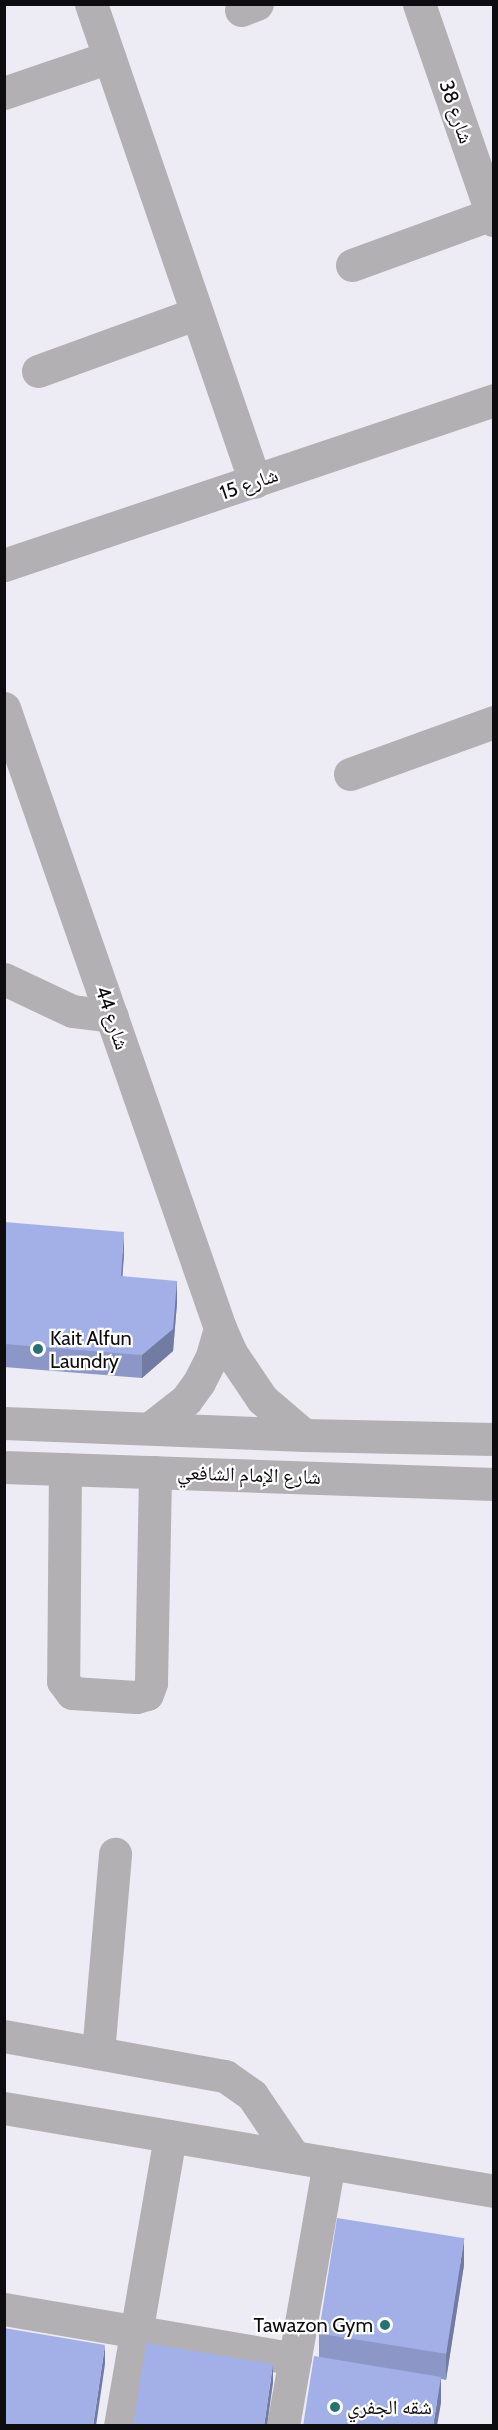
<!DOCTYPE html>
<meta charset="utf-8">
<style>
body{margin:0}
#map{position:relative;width:498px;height:2430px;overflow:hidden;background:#edebf3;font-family:Cabin,"Noto Naskh Arabic",sans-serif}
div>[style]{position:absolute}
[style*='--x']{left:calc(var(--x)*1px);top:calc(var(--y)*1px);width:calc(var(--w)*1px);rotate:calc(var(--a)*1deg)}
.minor>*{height:33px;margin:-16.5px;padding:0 16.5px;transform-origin:16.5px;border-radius:16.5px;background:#b2b0b3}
.wall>*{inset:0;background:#8c97c8}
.shaded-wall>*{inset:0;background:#727ba2}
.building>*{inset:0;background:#a3b0e8;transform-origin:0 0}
.dots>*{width:16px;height:16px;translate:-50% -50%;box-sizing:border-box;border:3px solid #fff;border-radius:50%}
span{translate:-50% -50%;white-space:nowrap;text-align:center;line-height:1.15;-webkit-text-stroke:4.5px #fff;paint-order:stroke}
.street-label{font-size:20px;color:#0d0d0f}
.poi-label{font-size:20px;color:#0d0d0f}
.left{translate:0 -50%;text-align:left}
.right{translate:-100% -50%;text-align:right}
.frame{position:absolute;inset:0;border:6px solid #0d0d0f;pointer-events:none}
</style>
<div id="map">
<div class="minor">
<div style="--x:91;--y:4;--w:505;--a:71.06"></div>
<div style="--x:419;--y:4;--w:229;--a:70.9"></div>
<div style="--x:241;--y:10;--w:17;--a:-21"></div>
<div style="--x:4;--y:93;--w:111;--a:-18.9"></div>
<div style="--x:352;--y:265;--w:149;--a:-20"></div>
<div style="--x:38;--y:371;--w:169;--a:-20"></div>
<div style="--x:4;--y:565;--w:517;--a:-18.61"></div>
<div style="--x:4;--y:708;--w:657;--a:70.79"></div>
<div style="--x:220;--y:1328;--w:27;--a:66"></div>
<div style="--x:231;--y:1353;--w:55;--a:56"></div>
<div style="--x:262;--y:1399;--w:55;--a:40.6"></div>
<div style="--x:350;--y:774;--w:153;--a:-19.9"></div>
<div style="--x:4;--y:979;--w:75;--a:25.2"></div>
<div style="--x:72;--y:1011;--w:40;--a:7.1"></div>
<div style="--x:4;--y:1423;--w:300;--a:2.3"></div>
<div style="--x:304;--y:1435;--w:190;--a:1.2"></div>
<div style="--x:150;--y:1428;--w:46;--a:-37.9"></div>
<div style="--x:186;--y:1400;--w:22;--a:-54"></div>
<div style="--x:199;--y:1382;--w:29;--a:-63"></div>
<div style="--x:212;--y:1356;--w:29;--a:-74"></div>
<div style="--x:4;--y:1467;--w:490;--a:2"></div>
<div style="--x:65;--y:1469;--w:212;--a:90.5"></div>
<div style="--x:63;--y:1681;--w:15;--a:53"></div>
<div style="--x:72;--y:1693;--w:64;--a:3.6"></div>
<div style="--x:136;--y:1697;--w:11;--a:-15"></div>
<div style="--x:147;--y:1694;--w:12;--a:-70"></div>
<div style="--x:151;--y:1683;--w:211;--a:-88.9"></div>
<div style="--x:4;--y:2036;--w:225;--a:10.3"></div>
<div style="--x:225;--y:2076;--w:33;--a:35"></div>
<div style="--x:252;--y:2095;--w:75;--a:55.9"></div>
<div style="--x:98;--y:2053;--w:200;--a:-85.1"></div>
<div style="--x:4;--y:2108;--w:497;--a:9.6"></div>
<div style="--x:4;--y:2309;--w:295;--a:9.7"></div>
<div style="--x:120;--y:2426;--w:294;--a:-80.2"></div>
<div style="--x:283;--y:2426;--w:267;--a:-80.1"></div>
</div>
<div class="wall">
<div style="clip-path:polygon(4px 1222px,124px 1254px,122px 1276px,177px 1303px,173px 1351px,142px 1378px,4px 1367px)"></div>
<div style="clip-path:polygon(464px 2265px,446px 2380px,441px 2379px,441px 2403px,319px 2357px,319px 2334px)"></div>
</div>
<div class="shaded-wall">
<div style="clip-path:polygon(124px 1232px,124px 1254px,121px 1299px,121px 1276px)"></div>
<div style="clip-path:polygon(177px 1281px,177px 1303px,173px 1351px,142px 1378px,142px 1355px)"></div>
<div style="clip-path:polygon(464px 2239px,464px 2265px,446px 2380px,446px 2354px)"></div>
<div style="clip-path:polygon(105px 2345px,105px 2364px,96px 2426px,93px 2426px)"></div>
<div style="clip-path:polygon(273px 2364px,273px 2383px,267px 2426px,264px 2426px)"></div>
<div style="clip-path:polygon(441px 2377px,441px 2403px,437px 2426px,433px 2426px)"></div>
</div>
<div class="building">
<div style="clip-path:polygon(4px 1222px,124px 1232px,121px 1276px,177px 1281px,173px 1329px,142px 1355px,4px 1344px)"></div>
<div style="left:337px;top:2218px;width:129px;height:117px;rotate:9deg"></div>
<div style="clip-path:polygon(4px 2328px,105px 2345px,93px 2426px,4px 2426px)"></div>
<div style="clip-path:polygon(146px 2343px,273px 2364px,264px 2426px,133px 2426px)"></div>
<div style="clip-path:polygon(314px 2356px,441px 2377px,433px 2426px,303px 2426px)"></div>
</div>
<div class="dots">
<div style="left:38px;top:1349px;background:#277270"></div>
<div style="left:385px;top:2325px;background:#277270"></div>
<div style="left:335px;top:2407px;background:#277270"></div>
</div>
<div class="street-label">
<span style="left:456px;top:112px;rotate:71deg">شارع 38</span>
<span style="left:249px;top:484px;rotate:-19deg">شارع 15</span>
<span style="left:112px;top:1018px;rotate:71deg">شارع 44</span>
<span style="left:249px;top:1475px;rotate:2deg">شارع الإمام الشافعي</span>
</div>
<div class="poi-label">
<span class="left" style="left:50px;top:1350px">Kait Alfun<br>Laundry</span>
<span class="right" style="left:373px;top:2325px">Tawazon Gym</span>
<span class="left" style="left:347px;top:2407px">شقه الجفري</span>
</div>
<div class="frame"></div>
</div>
